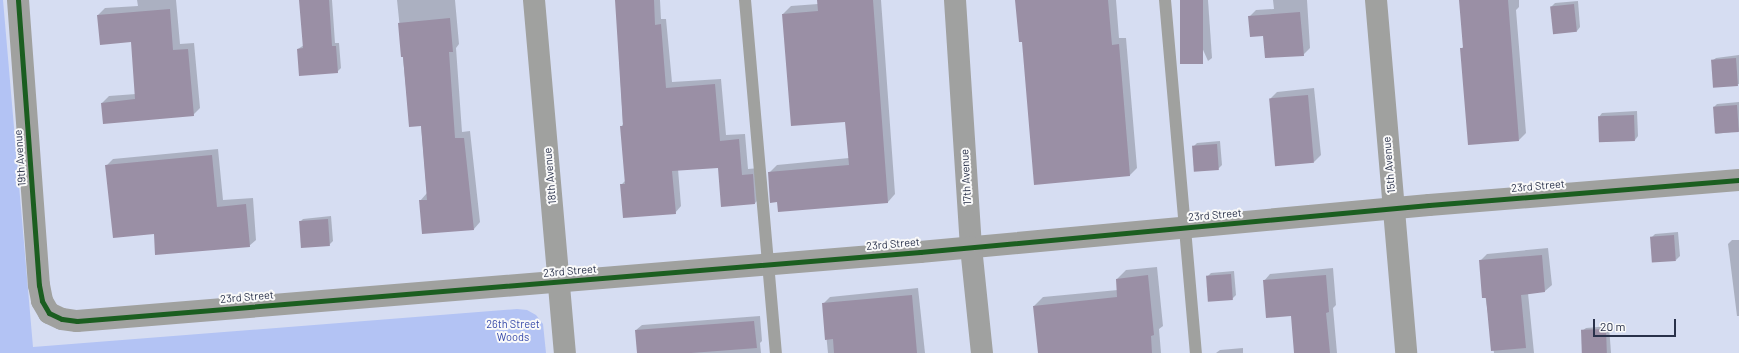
<!DOCTYPE html>
<style>
body{margin:0}
#map{position:relative;width:1739px;height:353px;overflow:hidden;background:#d6ddf2;font-family:Barlow,sans-serif}
div>[style]{position:absolute}
[style*='--x']{left:calc(var(--x)*1px);top:calc(var(--y)*1px);width:calc(var(--w)*1px);rotate:calc(var(--a)*1deg)}
.green>*{inset:0;background:#b3c3f4}
.shadow>*{inset:0;background:#0003}
.building>*{inset:0;background:#9a8fa5;transform-origin:0 0}
.lane>*{height:12px;margin:-6px;padding:0 6px;transform-origin:6px;border-radius:6px;background:#a0a19f}
.street>*{height:22px;margin:-11px;padding:0 11px;transform-origin:11px;border-radius:11px;background:#a0a19f}
.secondary>*{height:22px;margin:-11px;padding:0 11px;transform-origin:11px;border-radius:11px;background:#a0a1a0}
.cycleway>*{height:5px;margin:-2.5px;padding:0 2.5px;transform-origin:2.5px;border-radius:2.5px;background:#1b5e20}
span{translate:-50% -50%;white-space:nowrap;text-align:center;line-height:1.15;-webkit-text-stroke:4px #f9f9f9;paint-order:stroke}
.street-label{font-size:11px;color:#29314a}
.park-label{font-size:11px;color:#384bab}
.scale{position:absolute;left:1593px;top:319px;width:83px;height:18px;box-sizing:border-box;border:2px solid #29314a;border-top:0;padding-left:5px;font-size:12px;line-height:14px;white-space:nowrap;color:#29314a;-webkit-text-stroke:3px #f9f9f9;paint-order:stroke}
</style>
<div id="map">
<div class="green">
<div style="clip-path:polygon(0 0,3px 0,33px 347px,517px 309px,527px 310px,536px 315px,543px 324px,546px 353px,0 353px)"></div>
</div>
<div class="shadow">
<div style="clip-path:polygon(137px 0,176px 0,180px 44px,194px 43px,200px 108px,193px 115px,102px 103px,109px 96px,136px 94px,132px 41px,98px 15px,105px 8px,138px 6px)"></div>
<div style="clip-path:polygon(300px 0,332px 0,335px 43px,339px 43px,341px 68px,337px 72px,298px 49px,304px 45px)"></div>
<div style="clip-path:polygon(397px 0,455px 0,459px 44px,456px 48px,462px 132px,470px 131px,480px 222px,474px 229px,420px 201px,427px 193px,421px 125px,410px 126px)"></div>
<div style="clip-path:polygon(616px 0,660px 0,661px 19px,666px 19px,672px 82px,721px 79px,726px 135px,745px 134px,748px 169px,759px 168px,761px 197px,755px 203px,719px 166px,678px 169px,681px 206px,675px 213px,621px 185px,626px 180px,621px 127px,623px 124px)"></div>
<div style="clip-path:polygon(818px 0,881px 0,895px 194px,888px 202px,778px 201px,769px 173px,777px 165px,849px 158px,846px 121px,783px 14px,791px 6px,818px 4px)"></div>
<div style="clip-path:polygon(1016px 0,1116px 0,1119px 38px,1126px 38px,1137px 168px,1130px 175px,1035px 184px,1023px 41px)"></div>
<div style="clip-path:polygon(1181px 0,1208px 0,1212px 58px,1208px 61px)"></div>
<div style="clip-path:polygon(1273px 0,1307px 0,1310px 48px,1303px 55px,1249px 17px,1256px 10px,1274px 9px)"></div>
<div style="clip-path:polygon(1460px 0,1519px 0,1519px 7px,1516px 10px,1526px 133px,1519px 140px,1461px 49px,1464px 46px)"></div>
<div style="clip-path:polygon(1578px 1px,1580px 27px,1577px 31px,1551px 7px,1555px 3px)"></div>
<div style="clip-path:polygon(1739px 55px,1739px 84px,1715px 87px,1712px 61px,1716px 58px)"></div>
<div style="clip-path:polygon(1314px 88px,1321px 155px,1314px 162px,1270px 99px,1277px 92px)"></div>
<div style="clip-path:polygon(1739px 102px,1739px 131px,1716px 134px,1714px 107px,1717px 104px)"></div>
<div style="clip-path:polygon(1637px 111px,1638px 136px,1635px 140px,1600px 142px,1599px 117px,1602px 113px)"></div>
<div style="clip-path:polygon(1220px 141px,1222px 165px,1218px 169px,1194px 146px,1197px 143px)"></div>
<div style="clip-path:polygon(218px 149px,223px 200px,253px 198px,256px 240px,249px 246px,155px 233px,106px 166px,113px 159px)"></div>
<div style="clip-path:polygon(331px 216px,333px 241px,329px 245px,300px 222px,303px 219px)"></div>
<div style="clip-path:polygon(1678px 232px,1680px 256px,1676px 260px,1651px 238px,1655px 234px)"></div>
<div style="clip-path:polygon(1732px 240px,1739px 240px,1739px 316px,1737px 316px,1728px 244px)"></div>
<div style="clip-path:polygon(1548px 248px,1552px 285px,1545px 291px,1528px 293px,1534px 353px,1494px 353px,1480px 261px,1487px 254px)"></div>
<div style="clip-path:polygon(1157px 267px,1163px 326px,1159px 329px,1161px 353px,1049px 353px,1034px 306px,1043px 297px,1118px 290px,1117px 279px,1126px 270px)"></div>
<div style="clip-path:polygon(1333px 268px,1336px 305px,1333px 308px,1337px 353px,1295px 353px,1292px 315px,1264px 281px,1270px 274px)"></div>
<div style="clip-path:polygon(1234px 271px,1236px 295px,1232px 299px,1207px 277px,1211px 273px)"></div>
<div style="clip-path:polygon(918px 288px,925px 353px,828px 353px,823px 304px,830px 297px)"></div>
<div style="clip-path:polygon(760px 316px,762px 341px,760px 343px,761px 353px,638px 353px,636px 330px,642px 325px)"></div>
<div style="clip-path:polygon(1609px 326px,1611px 353px,1584px 353px,1582px 331px,1586px 328px)"></div>
<div style="clip-path:polygon(1243px 348px,1243px 353px,1216px 353px,1220px 350px)"></div>
</div>
<div class="building">
<div style="clip-path:polygon(299px 0,329px 0,332px 46px,336px 46px,338px 73px,299px 76px,297px 49px,303px 48px)"></div>
<div style="clip-path:polygon(615px 0,654px 0,655px 25px,661px 24px,666px 88px,715px 84px,720px 141px,739px 139px,742px 175px,753px 174px,755px 204px,721px 207px,718px 168px,672px 171px,676px 214px,623px 218px,620px 184px,625px 184px,620px 126px,623px 126px)"></div>
<div style="clip-path:polygon(817px 0,873px 0,888px 203px,778px 212px,777px 202px,770px 203px,768px 172px,849px 165px,845px 122px,791px 126px,782px 14px,818px 11px)"></div>
<div style="clip-path:polygon(1015px 0,1108px 0,1112px 45px,1119px 44px,1130px 176px,1034px 185px,1022px 42px,1019px 42px)"></div>
<div style="left:1180px;top:0;width:23px;height:64px"></div>
<div style="clip-path:polygon(1459px 0,1508px 0,1519px 141px,1468px 145px,1460px 48px,1463px 48px)"></div>
<div style="left:1574px;top:4px;width:28px;height:24px;rotate:84deg"></div>
<div style="clip-path:polygon(170px 9px,173px 50px,188px 49px,194px 116px,103px 124px,101px 103px,135px 99px,131px 42px,100px 45px,97px 15px)"></div>
<div style="clip-path:polygon(1300px 12px,1304px 56px,1265px 58px,1263px 36px,1250px 37px,1248px 16px)"></div>
<div style="clip-path:polygon(450px 18px,453px 52px,449px 52px,455px 138px,464px 138px,474px 230px,422px 234px,419px 200px,427px 200px,421px 126px,409px 127px,403px 57px,401px 57px,398px 23px)"></div>
<div style="left:1736px;top:58px;width:28px;height:25px;rotate:86deg"></div>
<div style="left:1308px;top:95px;width:68px;height:39px;rotate:85deg"></div>
<div style="left:1737px;top:105px;width:27px;height:24px;rotate:86deg"></div>
<div style="left:1634px;top:115px;width:26px;height:36px;rotate:88deg"></div>
<div style="left:1217px;top:144px;width:26px;height:25px;rotate:86deg"></div>
<div style="clip-path:polygon(212px 155px,217px 207px,246px 204px,250px 247px,155px 255px,154px 234px,113px 238px,105px 165px)"></div>
<div style="left:328px;top:219px;width:27px;height:29px;rotate:86deg"></div>
<div style="left:1674px;top:235px;width:26px;height:24px;rotate:86deg"></div>
<div style="clip-path:polygon(1542px 255px,1545px 292px,1521px 295px,1526px 348px,1491px 351px,1486px 298px,1482px 298px,1479px 260px)"></div>
<div style="left:1231px;top:274px;width:26px;height:25px;rotate:86deg"></div>
<div style="clip-path:polygon(1148px 275px,1154px 335px,1151px 336px,1152px 353px,1038px 353px,1033px 306px,1117px 297px,1116px 279px)"></div>
<div style="clip-path:polygon(1326px 275px,1329px 312px,1326px 313px,1330px 353px,1294px 353px,1291px 316px,1266px 318px,1263px 280px)"></div>
<div style="clip-path:polygon(912px 295px,917px 353px,834px 353px,833px 339px,825px 340px,822px 303px)"></div>
<div style="clip-path:polygon(754px 321px,757px 348px,691px 353px,637px 353px,635px 330px)"></div>
<div style="left:1606px;top:329px;width:24px;height:25px;rotate:88deg"></div>
</div>
<div class="lane">
<div style="--x:745;--y:0;--w:354;--a:85"></div>
<div style="--x:1165;--y:0;--w:354;--a:85"></div>
</div>
<div class="street">
<div style="--x:18;--y:0;--w:286;--a:85.8"></div>
<div style="--x:39;--y:285;--w:16;--a:79"></div>
<div style="--x:42;--y:301;--w:14;--a:60"></div>
<div style="--x:49;--y:313;--w:14;--a:25"></div>
<div style="--x:62;--y:319;--w:15;--a:8"></div>
<div style="--x:77;--y:321;--w:846;--a:-4.68"></div>
<div style="--x:920;--y:252;--w:511;--a:-5.28"></div>
<div style="--x:1429;--y:205;--w:311;--a:-4.6"></div>
<div style="--x:534;--y:0;--w:354;--a:85"></div>
<div style="--x:1376;--y:0;--w:354;--a:85.1"></div>
</div>
<div class="secondary">
<div style="--x:955;--y:0;--w:248;--a:86.3"></div>
<div style="--x:971;--y:247;--w:107;--a:84.1"></div>
</div>
<div class="cycleway">
<div style="--x:18;--y:0;--w:286;--a:85.8"></div>
<div style="--x:39;--y:285;--w:16;--a:79"></div>
<div style="--x:42;--y:301;--w:14;--a:60"></div>
<div style="--x:49;--y:313;--w:14;--a:25"></div>
<div style="--x:62;--y:319;--w:15;--a:8"></div>
<div style="--x:77;--y:321;--w:846;--a:-4.68"></div>
<div style="--x:920;--y:252;--w:511;--a:-5.28"></div>
<div style="--x:1429;--y:205;--w:311;--a:-4.6"></div>
</div>
<div class="street-label">
<span style="left:20px;top:158px;rotate:-94deg">19th Avenue</span>
<span style="left:1389px;top:165px;rotate:-95deg">15th Avenue</span>
<span style="left:550px;top:176px;rotate:-95deg">18th Avenue</span>
<span style="left:966px;top:177px;rotate:-93deg">17th Avenue</span>
<span style="left:1538px;top:186px;rotate:-5deg">23rd Street</span>
<span style="left:1215px;top:215px;rotate:-5deg">23rd Street</span>
<span style="left:893px;top:244px;rotate:-5deg">23rd Street</span>
<span style="left:570px;top:271px;rotate:-5deg">23rd Street</span>
<span style="left:247px;top:297px;rotate:-5deg">23rd Street</span>
</div>
<div class="park-label">
<span style="left:513px;top:331px">26th Street<br>Woods</span>
</div>
<div class="scale">20 m</div>
</div>
